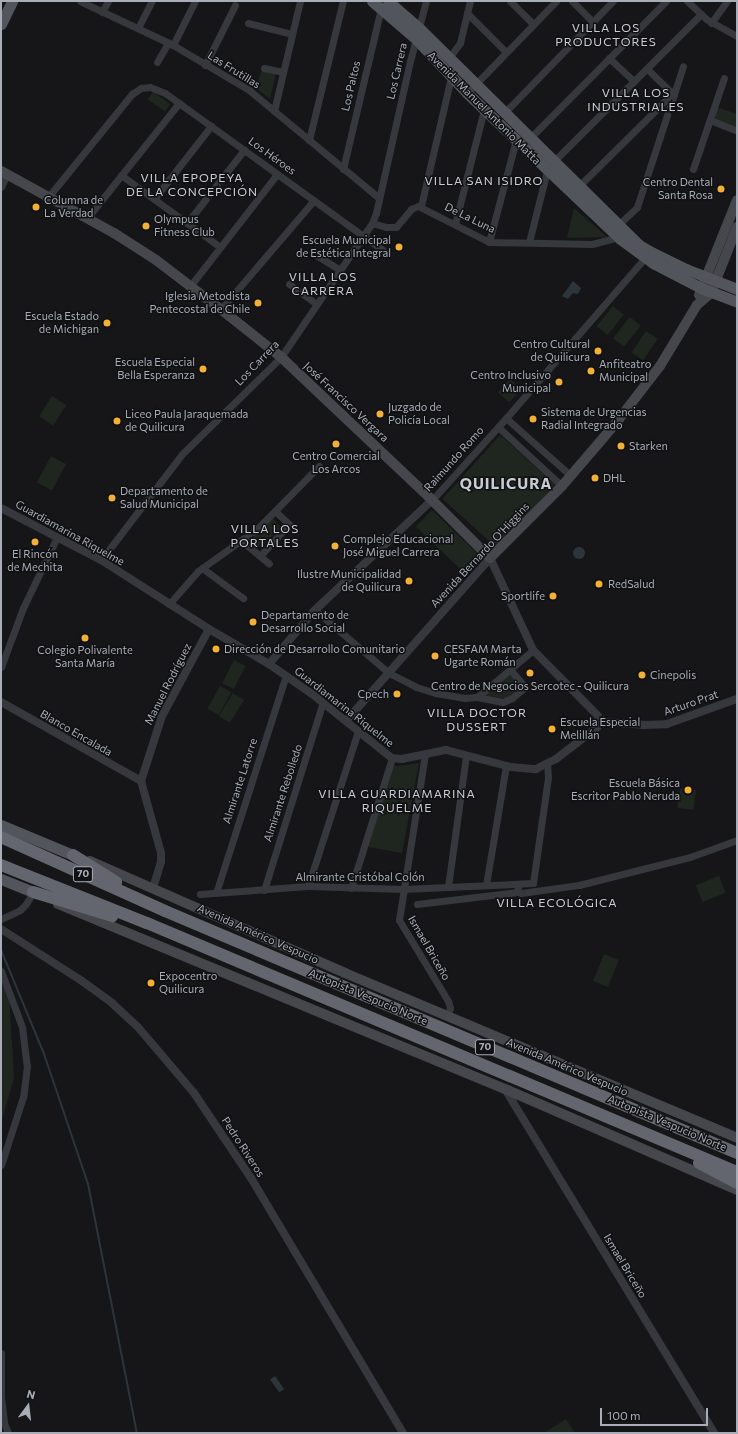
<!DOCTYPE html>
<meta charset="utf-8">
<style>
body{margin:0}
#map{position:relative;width:738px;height:1434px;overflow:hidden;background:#161618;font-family:Commissioner,sans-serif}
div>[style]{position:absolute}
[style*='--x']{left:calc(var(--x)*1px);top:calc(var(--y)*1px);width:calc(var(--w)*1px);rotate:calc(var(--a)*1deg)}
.green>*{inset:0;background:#1e261f;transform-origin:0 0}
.water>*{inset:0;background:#2c353c;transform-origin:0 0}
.round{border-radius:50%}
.stream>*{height:2px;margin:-1px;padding:0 1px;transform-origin:1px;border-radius:1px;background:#2c353c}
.minor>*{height:7px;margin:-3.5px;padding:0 3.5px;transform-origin:3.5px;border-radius:3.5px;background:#37383d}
.tertiary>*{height:8px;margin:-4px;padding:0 4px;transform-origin:4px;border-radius:4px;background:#37383d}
.secondary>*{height:10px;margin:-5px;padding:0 5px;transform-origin:5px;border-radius:5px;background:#45474d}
.primary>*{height:11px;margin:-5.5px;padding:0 5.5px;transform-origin:5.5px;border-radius:5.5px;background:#53555c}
.motorway>*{height:12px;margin:-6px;padding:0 6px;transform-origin:6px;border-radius:6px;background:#63666e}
.dots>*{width:11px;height:11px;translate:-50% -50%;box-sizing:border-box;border:2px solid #111113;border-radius:50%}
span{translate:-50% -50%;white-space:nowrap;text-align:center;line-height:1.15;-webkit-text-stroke:3px #111113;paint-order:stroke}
.shield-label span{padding:1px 3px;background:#111113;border:1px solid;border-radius:3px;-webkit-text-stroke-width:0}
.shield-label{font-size:10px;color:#a8adb8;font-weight:700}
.street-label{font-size:11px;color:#a8adb8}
.poi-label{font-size:11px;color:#a8adb8}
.right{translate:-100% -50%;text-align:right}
.left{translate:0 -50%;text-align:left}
.neighbourhood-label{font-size:12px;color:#c9ccd4;letter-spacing:1px}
.district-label{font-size:15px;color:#c9ccd4;font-weight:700;letter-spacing:1px}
.frame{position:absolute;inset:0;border:2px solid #a8adb8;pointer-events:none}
.north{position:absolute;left:8px;top:1386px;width:40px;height:40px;-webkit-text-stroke:3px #111113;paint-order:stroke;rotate:15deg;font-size:11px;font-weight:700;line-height:16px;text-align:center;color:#a8adb8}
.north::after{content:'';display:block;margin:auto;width:14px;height:18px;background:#a8adb8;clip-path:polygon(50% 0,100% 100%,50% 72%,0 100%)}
.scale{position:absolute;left:600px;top:1408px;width:108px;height:18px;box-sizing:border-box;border:2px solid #a8adb8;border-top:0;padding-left:5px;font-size:12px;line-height:14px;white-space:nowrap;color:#a8adb8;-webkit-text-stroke:3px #111113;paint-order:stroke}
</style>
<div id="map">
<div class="green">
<div style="clip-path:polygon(262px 69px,276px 73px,270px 99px,256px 88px)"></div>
<div style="left:153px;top:92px;width:21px;height:9px;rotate:35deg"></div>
<div style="clip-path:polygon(716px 107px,737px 114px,737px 129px,712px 119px)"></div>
<div style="clip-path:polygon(574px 208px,607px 237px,567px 238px)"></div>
<div style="left:613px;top:306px;width:14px;height:26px;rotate:39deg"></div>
<div style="left:630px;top:317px;width:14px;height:27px;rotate:39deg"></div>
<div style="left:646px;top:331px;width:14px;height:26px;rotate:34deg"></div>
<div style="left:510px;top:379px;width:15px;height:18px;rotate:42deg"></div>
<div style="left:52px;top:396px;width:17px;height:24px;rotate:33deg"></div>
<div style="left:500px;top:435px;width:74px;height:86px;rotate:42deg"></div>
<div style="left:51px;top:456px;width:17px;height:30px;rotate:28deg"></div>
<div style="left:432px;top:510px;width:71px;height:23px;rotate:44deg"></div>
<div style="left:273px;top:518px;width:13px;height:35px;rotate:48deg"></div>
<div style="left:234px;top:660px;width:13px;height:26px;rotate:27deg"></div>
<div style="clip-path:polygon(510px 674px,522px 687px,506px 699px,483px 695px)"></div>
<div style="left:220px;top:686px;width:13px;height:26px;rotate:29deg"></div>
<div style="left:233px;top:693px;width:13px;height:27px;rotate:32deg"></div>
<div style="clip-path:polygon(419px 763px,402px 853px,368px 847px,392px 764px,397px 766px)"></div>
<div style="left:680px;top:788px;width:16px;height:20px;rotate:7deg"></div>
<div style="left:719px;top:876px;width:18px;height:25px;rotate:68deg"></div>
<div style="left:604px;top:954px;width:16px;height:29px;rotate:22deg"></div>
<div style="clip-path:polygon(1px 978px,9px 992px,14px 1078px,1px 1123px)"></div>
<div style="clip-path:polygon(566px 1419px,575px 1433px,544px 1433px)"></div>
</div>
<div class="water">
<div style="clip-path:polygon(573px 281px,581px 288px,578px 294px,573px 293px,568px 299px,562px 296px)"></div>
<div class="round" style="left:573px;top:547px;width:12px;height:12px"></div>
<div style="left:275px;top:1376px;width:16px;height:6px;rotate:55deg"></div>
</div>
<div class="stream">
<div style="--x:1;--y:950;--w:113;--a:67.5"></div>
<div style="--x:44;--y:1054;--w:137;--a:71.3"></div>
<div style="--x:88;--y:1184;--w:254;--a:78.9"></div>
</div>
<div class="minor">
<div style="--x:80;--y:1;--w:103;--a:25.3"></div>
<div style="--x:173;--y:45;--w:88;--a:30.6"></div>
<div style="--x:249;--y:90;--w:169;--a:39.7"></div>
<div style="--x:510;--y:1;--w:33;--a:45"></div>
<div style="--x:572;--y:1;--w:30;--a:45"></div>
<div style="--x:687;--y:1;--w:26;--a:43"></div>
<div style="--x:706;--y:19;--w:35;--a:29"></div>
<div style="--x:102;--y:12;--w:13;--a:-61"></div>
<div style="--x:467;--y:13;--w:55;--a:45"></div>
<div style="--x:248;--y:23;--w:45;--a:14"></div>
<div style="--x:711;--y:23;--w:27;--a:-54"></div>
<div style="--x:138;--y:28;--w:30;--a:-63"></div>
<div style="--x:173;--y:45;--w:49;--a:-63.4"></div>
<div style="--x:449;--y:58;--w:19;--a:-54"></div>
<div style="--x:460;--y:43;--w:43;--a:-76.6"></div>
<div style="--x:609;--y:58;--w:34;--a:43"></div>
<div style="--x:157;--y:62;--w:22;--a:-60"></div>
<div style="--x:205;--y:65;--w:67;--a:-63.4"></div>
<div style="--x:264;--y:68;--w:19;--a:12"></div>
<div style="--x:467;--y:93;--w:128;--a:-45.9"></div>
<div style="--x:274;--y:111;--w:113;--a:-76.7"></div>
<div style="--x:504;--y:113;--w:156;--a:-45.8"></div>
<div style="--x:710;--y:120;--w:29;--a:22"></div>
<div style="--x:530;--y:138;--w:193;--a:-45.2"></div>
<div style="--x:309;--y:140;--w:143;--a:-76.3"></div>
<div style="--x:554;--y:161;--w:208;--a:-45"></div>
<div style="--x:343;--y:169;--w:165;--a:-76.7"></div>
<div style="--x:693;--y:169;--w:96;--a:-71.2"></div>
<div style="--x:121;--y:175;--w:122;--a:36"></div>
<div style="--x:579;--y:186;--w:120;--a:-44.7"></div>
<div style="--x:664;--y:102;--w:12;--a:-35"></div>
<div style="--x:674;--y:95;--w:37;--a:-136"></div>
<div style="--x:1;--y:187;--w:14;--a:-65"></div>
<div style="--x:49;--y:196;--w:132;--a:-50.9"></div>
<div style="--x:132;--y:94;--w:11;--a:-34"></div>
<div style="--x:141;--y:88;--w:9;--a:-6"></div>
<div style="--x:150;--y:87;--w:16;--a:22"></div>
<div style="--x:165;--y:93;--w:269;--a:35.8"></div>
<div style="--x:154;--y:199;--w:93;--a:-52"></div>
<div style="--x:421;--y:206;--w:132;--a:-76.9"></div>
<div style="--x:88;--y:217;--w:146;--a:-51.4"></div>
<div style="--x:187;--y:223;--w:93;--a:-52"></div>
<div style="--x:372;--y:223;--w:15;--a:16"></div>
<div style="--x:386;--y:227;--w:10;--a:0"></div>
<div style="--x:396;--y:227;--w:23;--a:-50"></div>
<div style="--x:411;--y:209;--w:8;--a:-23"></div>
<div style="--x:418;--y:206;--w:80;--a:26.9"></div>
<div style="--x:489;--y:242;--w:103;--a:1.1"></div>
<div style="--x:592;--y:244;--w:27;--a:-15"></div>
<div style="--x:455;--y:224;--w:119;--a:-75.8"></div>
<div style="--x:618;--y:225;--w:26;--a:-43"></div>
<div style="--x:637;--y:207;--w:148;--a:-71.9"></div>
<div style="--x:489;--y:242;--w:106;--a:-75.2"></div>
<div style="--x:529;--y:242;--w:73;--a:-75.8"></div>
<div style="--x:316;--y:255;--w:28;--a:32"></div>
<div style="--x:289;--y:284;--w:34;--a:36"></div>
<div style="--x:191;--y:285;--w:140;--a:-52.2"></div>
<div style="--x:221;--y:309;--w:143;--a:-49.5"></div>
<div style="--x:506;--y:418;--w:87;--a:41.7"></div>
<div style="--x:498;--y:427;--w:87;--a:42.7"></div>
<div style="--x:432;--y:500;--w:112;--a:-47.9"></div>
<div style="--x:507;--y:417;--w:209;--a:-49.1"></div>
<div style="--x:275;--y:511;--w:23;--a:43"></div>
<div style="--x:242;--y:541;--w:35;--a:40"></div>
<div style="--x:260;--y:556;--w:43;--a:-47.8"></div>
<div style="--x:101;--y:560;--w:133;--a:-52.6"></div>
<div style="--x:182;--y:454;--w:139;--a:-44.4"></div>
<div style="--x:281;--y:357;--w:162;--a:-55.8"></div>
<div style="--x:372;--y:223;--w:11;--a:-68"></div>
<div style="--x:376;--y:213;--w:152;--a:-77.4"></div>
<div style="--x:409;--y:65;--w:66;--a:-75.1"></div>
<div style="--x:202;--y:568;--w:51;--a:36.2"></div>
<div style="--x:169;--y:604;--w:44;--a:-48.7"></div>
<div style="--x:198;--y:571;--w:74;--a:-35.6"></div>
<div style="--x:258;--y:528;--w:87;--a:-45.5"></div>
<div style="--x:315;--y:610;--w:97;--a:40.4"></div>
<div style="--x:389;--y:673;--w:30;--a:27"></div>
<div style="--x:416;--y:687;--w:21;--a:17"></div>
<div style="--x:436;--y:693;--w:29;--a:10"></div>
<div style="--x:465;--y:698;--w:12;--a:-5"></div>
<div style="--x:477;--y:697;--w:73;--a:-40"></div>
<div style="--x:1;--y:667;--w:63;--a:-69.6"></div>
<div style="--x:23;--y:608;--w:79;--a:-64.4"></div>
<div style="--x:477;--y:697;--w:26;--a:11"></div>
<div style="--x:503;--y:702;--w:10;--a:-24"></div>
<div style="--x:512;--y:698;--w:17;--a:-40"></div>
<div style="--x:525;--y:687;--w:23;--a:-130"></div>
<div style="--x:425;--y:754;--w:168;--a:98.9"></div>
<div style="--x:399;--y:920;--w:95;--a:58.8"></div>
<div style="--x:448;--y:1001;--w:7;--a:74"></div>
<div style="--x:450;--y:1008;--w:9;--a:111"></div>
<div style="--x:519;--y:884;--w:7;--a:106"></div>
<div style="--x:517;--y:891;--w:4;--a:27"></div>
<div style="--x:521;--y:893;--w:59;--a:-7.9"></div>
<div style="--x:579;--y:885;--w:114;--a:-14.2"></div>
<div style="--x:690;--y:857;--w:50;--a:-19.9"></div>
<div style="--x:486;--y:885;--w:121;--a:-80.5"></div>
<div style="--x:308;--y:886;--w:163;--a:-72.1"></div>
<div style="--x:448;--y:887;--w:133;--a:-82.2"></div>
<div style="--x:351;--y:888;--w:136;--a:-72.5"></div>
<div style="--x:264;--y:890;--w:197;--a:-72.6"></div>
<div style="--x:216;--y:893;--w:229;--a:-72.2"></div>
<div style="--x:200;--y:894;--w:108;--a:-4.2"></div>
<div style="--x:308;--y:886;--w:95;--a:1.8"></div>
<div style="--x:403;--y:889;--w:130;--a:-2.6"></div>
<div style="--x:533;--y:883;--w:107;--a:-81.9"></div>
<div style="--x:548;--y:777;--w:13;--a:-94"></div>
<div style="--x:417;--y:904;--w:102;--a:-6.8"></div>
<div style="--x:1;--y:919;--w:21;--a:-25"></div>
<div style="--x:20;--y:910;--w:8;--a:-45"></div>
<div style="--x:26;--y:904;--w:14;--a:-60"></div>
<div style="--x:1;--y:971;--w:60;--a:69.4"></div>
<div style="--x:22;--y:1027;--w:39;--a:83"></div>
<div style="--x:27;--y:1066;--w:31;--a:97"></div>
<div style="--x:23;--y:1097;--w:71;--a:107.9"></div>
<div style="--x:1;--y:1353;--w:44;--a:90"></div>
<div style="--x:1;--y:1397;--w:26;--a:83"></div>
<div style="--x:4;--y:1423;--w:11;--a:68"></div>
</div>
<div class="tertiary">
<div style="--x:1;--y:508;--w:113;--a:27.5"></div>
<div style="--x:101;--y:560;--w:128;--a:32.6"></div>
<div style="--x:209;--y:629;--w:69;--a:30.3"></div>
<div style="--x:269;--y:664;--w:52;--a:34.9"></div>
<div style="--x:312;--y:694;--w:102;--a:38.7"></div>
<div style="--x:392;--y:758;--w:10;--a:6"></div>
<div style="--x:402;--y:759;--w:45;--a:-11.6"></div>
<div style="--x:446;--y:750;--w:67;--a:14.7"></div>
<div style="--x:511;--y:767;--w:25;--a:5"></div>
<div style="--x:536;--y:769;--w:22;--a:-27"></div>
<div style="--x:556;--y:759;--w:61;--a:-37.6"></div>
<div style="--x:269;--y:664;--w:71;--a:-49.6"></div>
<div style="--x:315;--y:610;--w:161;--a:-43.2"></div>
<div style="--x:1;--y:702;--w:161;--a:29.4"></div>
<div style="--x:346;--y:721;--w:217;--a:-48.5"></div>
<div style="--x:490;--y:558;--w:102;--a:64.9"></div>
<div style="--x:533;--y:650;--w:101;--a:45.4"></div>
<div style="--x:604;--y:722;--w:39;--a:4"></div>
<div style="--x:643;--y:725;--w:24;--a:-2"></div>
<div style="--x:667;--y:724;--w:74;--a:-19.7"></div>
<div style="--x:153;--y:888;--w:28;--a:-73"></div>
<div style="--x:161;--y:861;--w:8;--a:-90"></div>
<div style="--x:161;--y:853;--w:75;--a:-105.5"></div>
<div style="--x:141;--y:781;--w:68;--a:-72.1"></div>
<div style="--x:162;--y:716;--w:99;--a:-61.6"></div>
<div style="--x:1;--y:929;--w:96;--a:32.7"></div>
<div style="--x:82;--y:981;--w:37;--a:36"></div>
<div style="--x:112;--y:1003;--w:34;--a:43"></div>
<div style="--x:137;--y:1026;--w:88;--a:49.6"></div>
<div style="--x:194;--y:1093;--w:102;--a:56.2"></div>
<div style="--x:251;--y:1178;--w:297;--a:59.2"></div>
<div style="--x:505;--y:1089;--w:403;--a:58.7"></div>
</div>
<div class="secondary">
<div style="--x:1;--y:171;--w:129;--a:28.8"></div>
<div style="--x:114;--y:233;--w:50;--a:32.7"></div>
<div style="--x:156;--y:260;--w:84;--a:37.3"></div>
<div style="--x:223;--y:311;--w:74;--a:38.4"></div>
<div style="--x:281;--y:357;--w:202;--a:43.4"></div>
<div style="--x:428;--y:496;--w:88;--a:45"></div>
<div style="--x:490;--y:558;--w:102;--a:-45"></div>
<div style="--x:562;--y:486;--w:83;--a:-49.4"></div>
<div style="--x:616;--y:423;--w:72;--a:-52.3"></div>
<div style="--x:660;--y:366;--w:71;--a:-58.8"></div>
<div style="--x:697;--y:305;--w:18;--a:-41"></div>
<div style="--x:711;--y:293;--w:71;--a:-68.5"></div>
<div style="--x:699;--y:295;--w:102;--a:-68.2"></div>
<div style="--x:90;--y:861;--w:279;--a:23.7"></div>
<div style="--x:345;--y:973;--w:425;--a:22.8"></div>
<div style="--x:58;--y:904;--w:484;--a:22.5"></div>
<div style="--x:505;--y:1089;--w:253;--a:23.5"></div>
</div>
<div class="primary">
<div style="--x:372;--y:1;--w:58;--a:40.8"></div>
<div style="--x:416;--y:39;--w:74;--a:46.6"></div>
<div style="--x:467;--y:93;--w:210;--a:43.6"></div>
<div style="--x:619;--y:238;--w:42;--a:36.3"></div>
<div style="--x:653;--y:263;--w:54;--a:27.5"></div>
<div style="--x:701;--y:288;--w:39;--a:21"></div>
<div style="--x:388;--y:1;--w:41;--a:41.1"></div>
<div style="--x:419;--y:28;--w:309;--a:44.6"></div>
<div style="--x:639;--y:245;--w:16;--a:30"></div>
<div style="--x:653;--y:253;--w:37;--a:26"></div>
<div style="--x:686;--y:269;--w:55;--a:21.4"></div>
<div style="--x:1;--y:24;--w:25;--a:-64"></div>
<div style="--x:1;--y:825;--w:78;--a:22.6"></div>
<div style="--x:1;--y:879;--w:35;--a:22"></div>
</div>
<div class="motorway">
<div style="--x:1;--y:837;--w:180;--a:24.3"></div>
<div style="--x:165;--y:911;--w:621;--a:22.93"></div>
<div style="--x:73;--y:855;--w:51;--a:32.1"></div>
<div style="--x:1;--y:865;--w:157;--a:21.7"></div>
<div style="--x:147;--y:923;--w:640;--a:22.88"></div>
<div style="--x:33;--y:892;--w:83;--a:16.9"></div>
<div style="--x:699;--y:1163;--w:43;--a:27.8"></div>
</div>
<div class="dots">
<div style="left:721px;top:189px;background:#f2b134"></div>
<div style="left:36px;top:207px;background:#f2b134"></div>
<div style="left:146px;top:226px;background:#f2b134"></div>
<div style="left:399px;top:247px;background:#f2b134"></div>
<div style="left:258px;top:303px;background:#f2b134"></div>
<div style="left:107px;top:323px;background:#f2b134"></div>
<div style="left:598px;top:351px;background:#f2b134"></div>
<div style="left:203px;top:369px;background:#f2b134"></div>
<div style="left:591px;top:371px;background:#f2b134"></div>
<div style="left:559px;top:382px;background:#f2b134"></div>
<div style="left:380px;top:414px;background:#f2b134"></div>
<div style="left:533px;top:419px;background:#f2b134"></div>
<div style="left:117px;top:421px;background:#f2b134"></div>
<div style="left:336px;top:444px;background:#f2b134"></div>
<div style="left:621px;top:446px;background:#f2b134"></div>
<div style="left:595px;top:478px;background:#f2b134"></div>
<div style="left:112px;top:498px;background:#f2b134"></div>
<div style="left:35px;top:542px;background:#f2b134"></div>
<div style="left:335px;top:546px;background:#f2b134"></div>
<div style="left:409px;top:581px;background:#f2b134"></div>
<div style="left:599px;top:584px;background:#f2b134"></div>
<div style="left:553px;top:596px;background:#f2b134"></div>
<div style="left:253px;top:622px;background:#f2b134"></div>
<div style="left:85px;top:638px;background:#f2b134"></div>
<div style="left:216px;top:649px;background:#f2b134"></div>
<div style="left:435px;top:656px;background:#f2b134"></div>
<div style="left:530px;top:673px;background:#f2b134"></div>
<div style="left:642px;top:675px;background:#f2b134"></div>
<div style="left:397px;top:694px;background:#f2b134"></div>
<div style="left:552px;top:729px;background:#f2b134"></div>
<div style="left:688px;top:790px;background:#f2b134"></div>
<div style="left:151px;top:983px;background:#f2b134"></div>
</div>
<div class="shield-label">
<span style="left:83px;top:874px">70</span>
<span style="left:485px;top:1047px">70</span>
</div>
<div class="street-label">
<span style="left:234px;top:70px;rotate:32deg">Las Frutillas</span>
<span style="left:397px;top:71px;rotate:-77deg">Los Carrera</span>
<span style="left:351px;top:86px;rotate:-77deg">Los Paltos</span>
<span style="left:484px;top:108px;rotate:45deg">Avenida Manuel Antonio Matta</span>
<span style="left:272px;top:156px;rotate:36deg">Los Héroes</span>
<span style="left:470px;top:218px;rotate:26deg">De La Luna</span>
<span style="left:257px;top:363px;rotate:-46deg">Los Carrera</span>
<span style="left:346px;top:402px;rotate:43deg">José Francisco Vergara</span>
<span style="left:454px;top:459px;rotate:-48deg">Raimundo Romo</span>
<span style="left:70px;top:533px;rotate:29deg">Guardiamarina Riquelme</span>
<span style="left:480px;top:555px;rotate:-47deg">Avenida Bernardo O'Higgins</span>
<span style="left:168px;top:684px;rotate:-63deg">Manuel Rodríguez</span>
<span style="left:691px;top:703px;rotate:-19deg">Arturo Prat</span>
<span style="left:344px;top:707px;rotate:38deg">Guardiamarina Riquelme</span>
<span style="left:76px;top:733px;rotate:30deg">Blanco Encalada</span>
<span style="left:240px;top:781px;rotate:-72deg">Almirante Latorre</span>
<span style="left:283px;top:793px;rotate:-72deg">Almirante Rebolledo</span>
<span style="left:360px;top:877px">Almirante Cristóbal Colón</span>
<span style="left:258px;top:934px;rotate:24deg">Avenida Américo Vespucio</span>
<span style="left:429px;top:948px;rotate:60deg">Ismael Briceño</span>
<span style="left:368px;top:997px;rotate:23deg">Autopista Vespucio Norte</span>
<span style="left:567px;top:1067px;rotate:23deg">Avenida Américo Vespucio</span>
<span style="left:667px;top:1123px;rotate:23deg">Autopista Vespucio Norte</span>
<span style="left:243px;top:1147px;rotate:57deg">Pedro Riveros</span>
<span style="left:625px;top:1266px;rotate:59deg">Ismael Briceño</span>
</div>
<div class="poi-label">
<span class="right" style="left:713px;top:189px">Centro Dental<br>Santa Rosa</span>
<span class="left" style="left:44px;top:207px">Columna de<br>La Verdad</span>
<span class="left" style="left:154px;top:226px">Olympus<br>Fitness Club</span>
<span class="right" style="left:391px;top:247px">Escuela Municipal<br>de Estética Integral</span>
<span class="right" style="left:250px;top:303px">Iglesia Metodista<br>Pentecostal de Chile</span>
<span class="right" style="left:99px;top:323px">Escuela Estado<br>de Michigan</span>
<span class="right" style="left:590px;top:351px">Centro Cultural<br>de Quilicura</span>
<span class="right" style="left:195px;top:369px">Escuela Especial<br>Bella Esperanza</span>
<span class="left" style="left:599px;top:371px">Anfiteatro<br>Municipal</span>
<span class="right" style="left:551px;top:382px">Centro Inclusivo<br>Municipal</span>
<span class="left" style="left:388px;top:414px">Juzgado de<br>Policía Local</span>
<span class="left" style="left:541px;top:419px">Sistema de Urgencias<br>Radial Integrado</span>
<span class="left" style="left:125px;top:421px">Liceo Paula Jaraquemada<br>de Quilicura</span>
<span class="left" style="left:629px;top:446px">Starken</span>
<span style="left:336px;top:463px">Centro Comercial<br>Los Arcos</span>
<span class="left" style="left:603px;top:478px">DHL</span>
<span class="left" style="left:120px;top:498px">Departamento de<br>Salud Municipal</span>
<span class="left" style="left:343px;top:546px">Complejo Educacional<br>José Miguel Carrera</span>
<span style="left:35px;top:561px">El Rincón<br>de Mechita</span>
<span class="right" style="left:401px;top:581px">Ilustre Municipalidad<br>de Quilicura</span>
<span class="left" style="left:608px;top:584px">RedSalud</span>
<span class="right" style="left:545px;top:596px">Sportlife</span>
<span class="left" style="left:261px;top:622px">Departamento de<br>Desarrollo Social</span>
<span class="left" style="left:224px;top:649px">Dirección de Desarrollo Comunitario</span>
<span class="left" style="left:444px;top:656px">CESFAM Marta<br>Ugarte Román</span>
<span style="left:85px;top:657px">Colegio Polivalente<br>Santa María</span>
<span class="left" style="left:650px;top:675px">Cinepolis</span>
<span style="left:530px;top:686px">Centro de Negocios Sercotec - Quilicura</span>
<span class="right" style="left:389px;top:694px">Cpech</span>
<span class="left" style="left:560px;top:729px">Escuela Especial<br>Melillán</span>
<span class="right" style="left:680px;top:790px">Escuela Básica<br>Escritor Pablo Neruda</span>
<span class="left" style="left:159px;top:983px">Expocentro<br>Quilicura</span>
</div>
<div class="neighbourhood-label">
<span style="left:606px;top:35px">VILLA LOS<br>PRODUCTORES</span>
<span style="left:636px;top:100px">VILLA LOS<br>INDUSTRIALES</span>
<span style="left:192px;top:185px">VILLA EPOPEYA<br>DE LA CONCEPCIÓN</span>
<span style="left:484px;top:181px">VILLA SAN ISIDRO</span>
<span style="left:323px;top:284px">VILLA LOS<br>CARRERA</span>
<span style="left:265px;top:536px">VILLA LOS<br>PORTALES</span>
<span style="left:477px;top:720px">VILLA DOCTOR<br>DUSSERT</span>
<span style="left:397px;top:801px">VILLA GUARDIAMARINA<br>RIQUELME</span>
<span style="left:557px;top:903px">VILLA ECOLÓGICA</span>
</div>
<div class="district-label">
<span style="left:506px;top:484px">QUILICURA</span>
</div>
<div class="frame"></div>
<div class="north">N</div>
<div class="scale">100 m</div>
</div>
